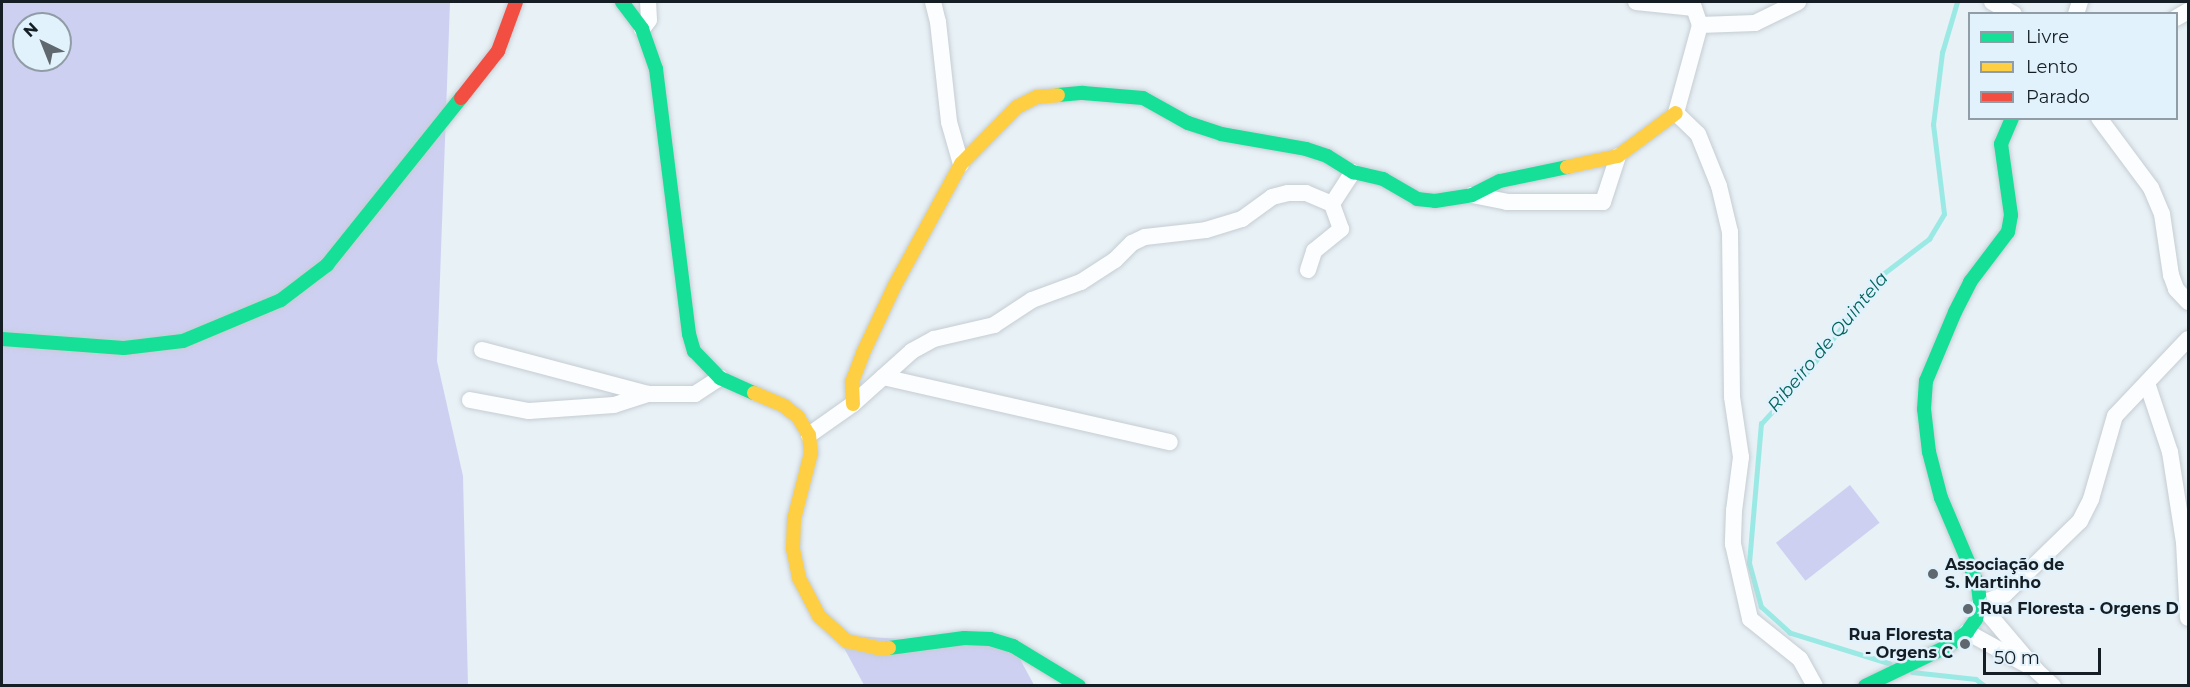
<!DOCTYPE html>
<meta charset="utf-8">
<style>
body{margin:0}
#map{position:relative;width:2190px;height:687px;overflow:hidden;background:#e8f1f6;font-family:Montserrat,sans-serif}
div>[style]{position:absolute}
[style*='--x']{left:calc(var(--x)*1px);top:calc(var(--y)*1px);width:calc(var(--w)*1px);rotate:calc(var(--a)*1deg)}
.green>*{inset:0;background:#ced0f2;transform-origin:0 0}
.stream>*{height:4.5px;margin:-2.25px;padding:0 2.25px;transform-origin:2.25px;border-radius:2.25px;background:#9be9e4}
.roads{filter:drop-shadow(0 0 2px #c5cdd3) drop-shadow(0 0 2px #c5cdd3)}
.street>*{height:16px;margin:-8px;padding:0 8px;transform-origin:8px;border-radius:8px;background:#fcfdfe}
.fast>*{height:14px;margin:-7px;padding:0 7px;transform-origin:7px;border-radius:7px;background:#16e098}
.slow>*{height:14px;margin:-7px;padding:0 7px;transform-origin:7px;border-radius:7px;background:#ffcf43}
.jam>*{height:14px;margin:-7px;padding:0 7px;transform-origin:7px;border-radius:7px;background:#f24e42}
.dots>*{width:16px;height:16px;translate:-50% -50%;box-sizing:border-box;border:3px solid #e2f2fc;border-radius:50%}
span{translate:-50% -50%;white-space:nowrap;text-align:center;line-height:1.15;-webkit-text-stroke:5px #e2f2fc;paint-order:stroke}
.poi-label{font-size:16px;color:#141e24;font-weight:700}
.left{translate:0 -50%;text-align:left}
.right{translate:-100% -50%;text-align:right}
.water-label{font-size:18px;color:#01645e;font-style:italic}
.frame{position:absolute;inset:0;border:3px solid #141e24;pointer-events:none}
.legend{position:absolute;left:1968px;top:12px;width:210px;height:108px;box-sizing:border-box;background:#e2f2fc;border:2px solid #909da6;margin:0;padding:8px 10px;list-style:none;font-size:18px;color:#141e24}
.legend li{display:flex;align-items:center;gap:12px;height:30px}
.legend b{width:30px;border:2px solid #909da6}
.north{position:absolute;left:12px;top:12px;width:60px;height:60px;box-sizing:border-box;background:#e2f2fc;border:2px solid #909da6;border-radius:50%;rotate:317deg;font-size:16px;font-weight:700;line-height:24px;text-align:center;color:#141e24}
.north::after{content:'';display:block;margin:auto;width:21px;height:27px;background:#5e686e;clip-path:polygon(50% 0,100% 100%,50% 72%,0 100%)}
.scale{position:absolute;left:1983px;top:648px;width:118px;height:27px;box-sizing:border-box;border:3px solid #141e24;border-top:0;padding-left:8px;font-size:18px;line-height:21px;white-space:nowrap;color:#141e24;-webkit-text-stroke:4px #e2f2fc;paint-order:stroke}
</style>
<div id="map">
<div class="green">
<div style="clip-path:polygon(evenodd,2px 2px,450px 2px,437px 361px,463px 476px,468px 685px,2px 685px,2px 2px,24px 24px,60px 24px,60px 60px,24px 60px,24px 24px)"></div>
<div style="left:1850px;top:485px;width:48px;height:94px;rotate:52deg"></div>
<div style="clip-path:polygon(837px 635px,1013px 646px,1034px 685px,864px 685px)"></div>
</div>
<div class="stream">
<div style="--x:1890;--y:664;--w:105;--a:-162.8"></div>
<div style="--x:1790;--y:633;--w:39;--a:-138"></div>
<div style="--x:1761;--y:607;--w:46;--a:-105.3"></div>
<div style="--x:1749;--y:563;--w:140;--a:-85.1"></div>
<div style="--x:1761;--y:424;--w:64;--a:-48.1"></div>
<div style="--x:1804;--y:376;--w:129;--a:-52.2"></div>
<div style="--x:1883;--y:274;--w:58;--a:-37.3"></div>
<div style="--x:1929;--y:239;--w:29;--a:-59"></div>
<div style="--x:1944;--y:214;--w:90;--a:-97"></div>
<div style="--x:1933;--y:125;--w:73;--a:-82.9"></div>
<div style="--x:1942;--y:53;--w:53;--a:-73.6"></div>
<div style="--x:1912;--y:672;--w:64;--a:6.2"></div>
<div style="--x:1976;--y:679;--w:11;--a:38"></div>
</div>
<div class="roads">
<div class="street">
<div style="--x:933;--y:2;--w:21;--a:76"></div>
<div style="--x:938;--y:22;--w:101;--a:83.7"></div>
<div style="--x:949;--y:122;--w:44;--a:74.1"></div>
<div style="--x:1636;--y:2;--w:58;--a:5.9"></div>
<div style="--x:1692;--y:2;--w:24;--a:71"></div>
<div style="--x:1700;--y:25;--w:91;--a:105.3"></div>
<div style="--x:1676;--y:113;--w:30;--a:44"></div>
<div style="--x:1698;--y:134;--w:56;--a:68"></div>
<div style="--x:1719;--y:186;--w:47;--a:76.6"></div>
<div style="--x:1730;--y:232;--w:165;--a:89.3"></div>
<div style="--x:1732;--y:397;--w:61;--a:81.5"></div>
<div style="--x:1741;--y:457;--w:54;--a:97.4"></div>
<div style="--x:1734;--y:511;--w:33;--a:92"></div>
<div style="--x:1733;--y:544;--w:77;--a:77.2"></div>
<div style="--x:1750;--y:619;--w:64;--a:38.7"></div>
<div style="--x:1800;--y:659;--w:31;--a:61"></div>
<div style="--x:1992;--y:2;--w:25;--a:29"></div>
<div style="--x:2076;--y:14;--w:13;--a:-72"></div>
<div style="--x:2176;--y:18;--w:14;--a:-30"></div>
<div style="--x:1700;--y:25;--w:55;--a:-2.1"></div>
<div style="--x:1755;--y:23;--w:48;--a:-26"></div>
<div style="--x:642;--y:29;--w:11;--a:-52"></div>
<div style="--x:649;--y:20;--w:18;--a:-93"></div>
<div style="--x:2099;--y:118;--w:87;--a:53.4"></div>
<div style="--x:2151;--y:188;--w:28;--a:67"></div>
<div style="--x:2162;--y:214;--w:62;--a:81.6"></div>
<div style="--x:2171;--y:275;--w:15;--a:70"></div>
<div style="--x:2176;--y:289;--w:18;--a:47"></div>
<div style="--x:1472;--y:195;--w:36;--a:11"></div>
<div style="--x:1507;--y:202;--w:96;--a:0"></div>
<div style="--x:1603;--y:202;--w:48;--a:-71.9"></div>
<div style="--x:1308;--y:270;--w:20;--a:-72"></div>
<div style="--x:1314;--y:251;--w:35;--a:-39"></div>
<div style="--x:1341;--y:229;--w:27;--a:-110"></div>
<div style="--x:482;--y:350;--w:172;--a:14.8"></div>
<div style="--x:883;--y:377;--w:294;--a:12.8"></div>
<div style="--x:2147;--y:383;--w:73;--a:71.6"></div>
<div style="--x:2170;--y:452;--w:91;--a:81.2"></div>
<div style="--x:2184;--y:542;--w:76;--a:87"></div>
<div style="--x:470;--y:400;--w:60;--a:10.6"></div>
<div style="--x:529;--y:411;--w:85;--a:-4"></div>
<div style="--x:614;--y:405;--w:36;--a:-18"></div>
<div style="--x:648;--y:394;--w:47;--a:0"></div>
<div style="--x:695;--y:394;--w:30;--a:-33"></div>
<div style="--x:809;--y:435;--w:54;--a:-35.2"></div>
<div style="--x:853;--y:404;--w:79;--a:-41.9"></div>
<div style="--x:912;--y:351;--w:25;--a:-29"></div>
<div style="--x:934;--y:339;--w:62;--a:-13.1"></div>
<div style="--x:994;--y:325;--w:45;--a:-33.3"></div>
<div style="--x:1032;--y:300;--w:52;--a:-20.2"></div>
<div style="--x:1081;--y:282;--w:40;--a:-32.9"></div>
<div style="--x:1115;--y:260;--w:24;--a:-45"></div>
<div style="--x:1132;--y:243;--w:14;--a:-25"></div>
<div style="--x:1145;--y:237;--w:61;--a:-6.5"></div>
<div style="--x:1206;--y:230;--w:38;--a:-17"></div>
<div style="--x:1242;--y:219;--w:37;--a:-36"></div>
<div style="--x:1272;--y:197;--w:16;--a:-14"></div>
<div style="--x:1288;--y:193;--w:18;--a:0"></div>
<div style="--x:1306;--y:193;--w:28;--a:23"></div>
<div style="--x:1332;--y:204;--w:38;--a:-57"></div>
<div style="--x:1967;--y:632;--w:68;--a:28.8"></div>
<div style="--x:2053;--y:686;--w:23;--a:-137"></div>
<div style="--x:2036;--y:670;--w:87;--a:-130.3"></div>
<div style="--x:1980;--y:604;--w:26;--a:-21"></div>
<div style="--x:2004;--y:595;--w:106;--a:-44.2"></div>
<div style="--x:2080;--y:521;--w:25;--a:-63"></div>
<div style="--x:2091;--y:499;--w:86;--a:-73.9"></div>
<div style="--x:2115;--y:416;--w:106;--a:-46.5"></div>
</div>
<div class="fast">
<div style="--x:622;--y:2;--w:34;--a:53"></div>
<div style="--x:642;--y:29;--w:42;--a:70.7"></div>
<div style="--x:656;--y:69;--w:267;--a:82.9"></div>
<div style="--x:689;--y:334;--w:18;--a:74"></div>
<div style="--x:694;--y:351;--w:37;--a:46"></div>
<div style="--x:720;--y:378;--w:37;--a:24"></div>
<div style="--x:1058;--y:95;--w:25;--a:-5"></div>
<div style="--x:1083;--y:93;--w:60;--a:4.8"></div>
<div style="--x:1143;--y:98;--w:51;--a:29.1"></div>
<div style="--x:1188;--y:123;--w:35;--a:18"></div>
<div style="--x:1221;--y:134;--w:86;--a:10"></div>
<div style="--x:1306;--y:149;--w:22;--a:18"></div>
<div style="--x:1327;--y:156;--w:31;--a:32"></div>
<div style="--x:1353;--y:172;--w:31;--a:13"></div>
<div style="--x:1383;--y:179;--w:39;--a:30"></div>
<div style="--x:1417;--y:199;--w:18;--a:6"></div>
<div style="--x:1435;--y:201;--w:37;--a:-9"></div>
<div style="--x:1472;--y:195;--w:31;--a:-27"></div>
<div style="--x:1500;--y:181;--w:68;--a:-11.8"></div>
<div style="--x:2;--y:339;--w:122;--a:4.2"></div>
<div style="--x:124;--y:348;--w:59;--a:-6.8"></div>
<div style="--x:183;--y:341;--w:106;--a:-22.7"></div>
<div style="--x:281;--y:300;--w:58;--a:-37.3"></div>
<div style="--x:327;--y:265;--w:214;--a:-51.3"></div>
<div style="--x:889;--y:648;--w:76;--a:-7.6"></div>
<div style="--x:964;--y:638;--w:26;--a:2"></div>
<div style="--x:990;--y:639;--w:24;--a:17"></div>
<div style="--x:1013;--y:646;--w:77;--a:31.2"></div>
<div style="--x:1865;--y:686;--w:92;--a:-25.7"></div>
<div style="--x:1948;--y:646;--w:24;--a:-36"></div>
<div style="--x:1967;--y:632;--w:16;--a:-55"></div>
<div style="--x:1976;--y:619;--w:16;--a:-75"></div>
<div style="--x:1980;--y:604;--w:19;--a:-96"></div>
<div style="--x:1978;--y:585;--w:95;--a:-113"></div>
<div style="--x:1941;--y:498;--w:48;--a:-104.6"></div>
<div style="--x:1929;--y:452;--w:43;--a:-96.6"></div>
<div style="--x:1924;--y:409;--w:28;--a:-86"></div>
<div style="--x:1926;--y:381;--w:75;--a:-67.2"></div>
<div style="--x:1955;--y:312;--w:34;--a:-63"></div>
<div style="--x:1970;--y:282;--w:63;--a:-52.8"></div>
<div style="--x:2008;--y:232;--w:17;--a:-80"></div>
<div style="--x:2011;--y:215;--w:72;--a:-98"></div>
<div style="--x:2001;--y:144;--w:28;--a:-67"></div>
</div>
<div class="slow">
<div style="--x:1567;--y:167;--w:52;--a:-12.2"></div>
<div style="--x:1618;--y:156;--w:72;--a:-36.6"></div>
<div style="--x:754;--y:393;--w:33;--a:23"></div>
<div style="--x:784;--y:406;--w:18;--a:38"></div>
<div style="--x:798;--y:417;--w:21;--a:59"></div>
<div style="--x:809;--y:435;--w:18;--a:84"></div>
<div style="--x:811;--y:453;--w:68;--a:104.4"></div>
<div style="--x:794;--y:519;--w:30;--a:92"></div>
<div style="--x:793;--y:549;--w:30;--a:78"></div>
<div style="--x:799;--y:578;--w:43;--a:62.2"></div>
<div style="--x:819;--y:616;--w:38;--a:42"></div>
<div style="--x:847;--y:641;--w:35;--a:13"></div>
<div style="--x:881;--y:649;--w:8;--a:-7"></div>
<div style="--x:853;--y:404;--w:22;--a:-93"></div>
<div style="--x:852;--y:382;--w:31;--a:-69"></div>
<div style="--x:863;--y:353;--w:75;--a:-64.8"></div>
<div style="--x:895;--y:285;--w:138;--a:-61.4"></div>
<div style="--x:961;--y:164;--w:80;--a:-45.5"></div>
<div style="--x:1017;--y:107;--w:22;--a:-27"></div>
<div style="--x:1037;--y:97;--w:21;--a:-5"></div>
</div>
<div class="jam">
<div style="--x:461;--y:98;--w:60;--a:-51.8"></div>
<div style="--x:498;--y:51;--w:52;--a:-69.8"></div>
</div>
</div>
<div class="dots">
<div style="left:1933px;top:574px;background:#5e686e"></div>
<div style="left:1968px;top:609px;background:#5e686e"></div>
<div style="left:1965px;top:644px;background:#5e686e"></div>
</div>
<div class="poi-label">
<span class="left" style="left:1945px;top:574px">Associação de<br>S. Martinho</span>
<span class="left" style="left:1980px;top:609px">Rua Floresta - Orgens D</span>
<span class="right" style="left:1953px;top:644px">Rua Floresta<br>- Orgens C</span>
</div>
<div class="water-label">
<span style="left:1828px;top:342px;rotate:-50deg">Ribeiro de Quintela</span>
</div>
<div class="frame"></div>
<ul class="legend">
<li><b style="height:8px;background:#16e098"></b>Livre</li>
<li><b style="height:8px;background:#ffcf43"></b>Lento</li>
<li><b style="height:8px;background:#f24e42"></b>Parado</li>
</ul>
<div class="north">N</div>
<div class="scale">50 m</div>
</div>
